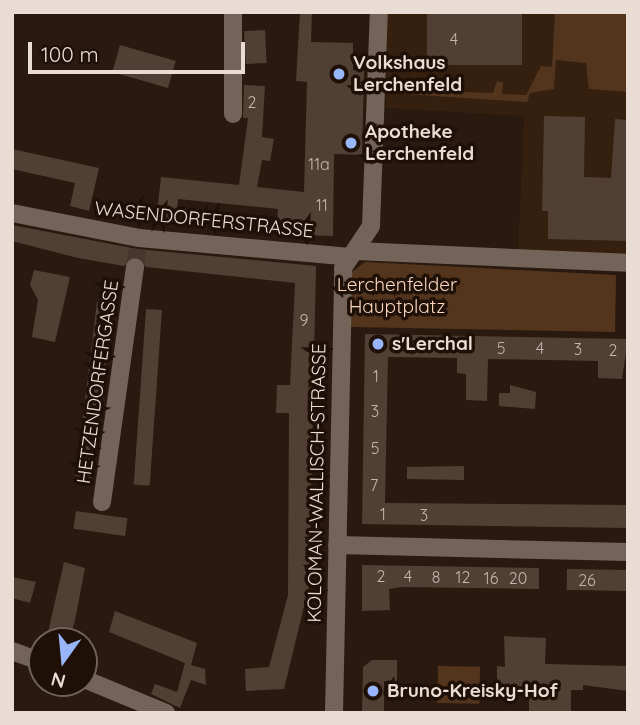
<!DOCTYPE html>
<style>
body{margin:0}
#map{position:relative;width:640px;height:725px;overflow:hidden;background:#29190e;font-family:Quicksand,sans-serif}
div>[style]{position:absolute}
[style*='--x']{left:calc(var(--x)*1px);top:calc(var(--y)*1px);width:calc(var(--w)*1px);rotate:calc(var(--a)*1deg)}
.built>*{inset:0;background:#352010}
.green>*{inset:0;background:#53351e;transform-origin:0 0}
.building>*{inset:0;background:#513f33;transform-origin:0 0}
.minor-tunnel>*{height:18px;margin-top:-9px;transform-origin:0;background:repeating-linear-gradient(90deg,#46362c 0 18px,transparent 0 27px)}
.minor>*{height:18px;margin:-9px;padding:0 9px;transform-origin:9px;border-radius:9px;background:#746358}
.dots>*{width:19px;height:19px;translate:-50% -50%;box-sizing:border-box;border:4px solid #1f1005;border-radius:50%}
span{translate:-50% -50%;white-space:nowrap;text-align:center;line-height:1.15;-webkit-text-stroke:7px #1f1005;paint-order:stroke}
.number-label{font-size:16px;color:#c2b5ac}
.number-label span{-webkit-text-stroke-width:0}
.poi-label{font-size:19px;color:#e8dcd5;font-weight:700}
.left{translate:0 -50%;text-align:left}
.street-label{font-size:19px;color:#e8dcd5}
.park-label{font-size:19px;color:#fed8bd}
.frame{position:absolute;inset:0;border:14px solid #e8dcd5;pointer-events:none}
.north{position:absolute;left:28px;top:627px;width:70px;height:70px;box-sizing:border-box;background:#1f1005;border:2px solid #6f6258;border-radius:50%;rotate:195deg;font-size:19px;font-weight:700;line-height:28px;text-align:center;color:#e8dcd5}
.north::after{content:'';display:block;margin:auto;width:24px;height:32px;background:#98b5fd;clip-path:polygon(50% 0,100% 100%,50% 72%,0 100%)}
.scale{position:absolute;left:28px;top:42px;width:217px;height:32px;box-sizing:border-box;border:4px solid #e8dcd5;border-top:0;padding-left:9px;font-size:21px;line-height:24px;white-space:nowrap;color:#e8dcd5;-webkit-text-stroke:5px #1f1005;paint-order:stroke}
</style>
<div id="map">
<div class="built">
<div style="clip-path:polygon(387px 12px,628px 12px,628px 255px,518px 252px,524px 116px,386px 108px)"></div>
</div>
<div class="green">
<div style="clip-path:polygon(555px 12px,628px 12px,628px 92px,589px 89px,586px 63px,556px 60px,554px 89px,530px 93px,527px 102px,404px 94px,405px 89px,426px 90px,430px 77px,435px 79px,435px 90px,453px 91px,454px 80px,460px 79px,462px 92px,493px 93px,497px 81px,503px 83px,502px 94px,526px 95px,541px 66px,552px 67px)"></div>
<div style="clip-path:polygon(365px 262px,616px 275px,615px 332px,351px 327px,352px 272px)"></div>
<div style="left:438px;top:666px;width:42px;height:37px;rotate:1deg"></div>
</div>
<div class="building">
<div style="clip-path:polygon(300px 12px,312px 12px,311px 42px,353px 43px,353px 70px,364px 71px,362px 155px,334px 154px,333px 236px,276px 234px,278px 209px,178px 199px,176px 223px,156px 221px,161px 177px,239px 185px,248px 118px,243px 118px,244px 85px,265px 86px,262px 137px,274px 139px,270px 161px,262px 160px,257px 187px,304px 192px,307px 82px,296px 81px)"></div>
<div style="left:427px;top:12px;width:95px;height:53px"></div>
<div style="left:265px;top:30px;width:33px;height:21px;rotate:87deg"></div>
<div style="left:120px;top:45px;width:58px;height:28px;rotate:16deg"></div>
<div style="clip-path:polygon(544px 116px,585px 117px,584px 177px,611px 178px,615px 119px,628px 120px,628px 241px,548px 239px,548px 211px,542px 211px)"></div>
<div style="clip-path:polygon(12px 149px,99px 168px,89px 211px,70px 206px,75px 183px,12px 169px)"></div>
<div style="clip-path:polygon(12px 225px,137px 249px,316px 266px,309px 586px,284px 689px,246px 691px,245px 669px,269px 667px,288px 595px,289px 413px,276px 413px,277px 385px,290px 385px,295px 283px,146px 267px,136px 256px,124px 266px,78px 258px,12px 241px)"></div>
<div style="clip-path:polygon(34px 270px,70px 277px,55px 342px,32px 337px,38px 300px,30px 285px)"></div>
<div style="left:97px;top:302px;width:16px;height:178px;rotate:7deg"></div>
<div style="left:146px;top:309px;width:16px;height:176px;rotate:4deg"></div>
<div style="clip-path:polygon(365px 334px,628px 339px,622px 379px,598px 378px,598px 361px,488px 359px,487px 401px,466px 400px,466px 374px,457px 373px,457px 358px,388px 357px,385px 503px,628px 505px,628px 528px,362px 524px)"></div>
<div style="clip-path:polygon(510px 385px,536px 392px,535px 409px,499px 406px,499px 393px,510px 393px)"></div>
<div style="clip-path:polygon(464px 466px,464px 480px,407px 479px,407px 467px)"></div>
<div style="left:76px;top:511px;width:52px;height:18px;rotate:8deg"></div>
<div style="clip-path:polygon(64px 562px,85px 568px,75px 620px,69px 641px,46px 641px)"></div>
<div style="clip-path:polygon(362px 565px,539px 568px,539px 589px,401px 587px,389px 589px,390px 610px,362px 611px)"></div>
<div style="left:567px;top:569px;width:61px;height:21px;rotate:1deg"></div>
<div style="clip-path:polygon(12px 577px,36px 582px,30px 603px,12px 598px)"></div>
<div style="clip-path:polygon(115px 611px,197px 643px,191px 665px,205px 669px,206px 685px,191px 680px,180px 708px,151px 694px,155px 684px,177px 692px,185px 663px,109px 632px)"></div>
<div style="clip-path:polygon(504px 636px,546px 638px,545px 664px,628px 666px,628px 691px,583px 685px,583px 690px,571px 690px,571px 713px,529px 713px,529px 689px,497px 684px,497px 666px,505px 667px)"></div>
<div style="clip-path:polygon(372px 660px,397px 660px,397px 681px,384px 681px,384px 713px,362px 713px,363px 667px)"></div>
</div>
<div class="minor-tunnel">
<div style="--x:135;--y:267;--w:19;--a:-81"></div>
</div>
<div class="minor">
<div style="--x:233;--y:12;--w:102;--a:90"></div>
<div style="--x:12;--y:213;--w:129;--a:11.1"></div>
<div style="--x:139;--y:238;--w:212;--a:5.1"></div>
<div style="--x:356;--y:251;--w:272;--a:2.5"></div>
<div style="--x:102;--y:502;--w:237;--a:-82"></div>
<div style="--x:337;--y:545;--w:291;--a:1.4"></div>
<div style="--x:12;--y:651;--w:32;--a:20"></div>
<div style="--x:84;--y:679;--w:89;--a:22.5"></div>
<div style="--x:334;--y:713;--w:445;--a:-88.8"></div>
<div style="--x:343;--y:268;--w:50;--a:-56.3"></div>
<div style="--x:371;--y:226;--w:214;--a:-87.9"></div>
</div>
<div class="dots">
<div style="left:339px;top:74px;background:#98b5fd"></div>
<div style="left:351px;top:143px;background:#98b5fd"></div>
<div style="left:378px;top:344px;background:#98b5fd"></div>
<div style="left:373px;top:691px;background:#98b5fd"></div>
</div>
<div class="number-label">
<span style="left:454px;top:39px">4</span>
<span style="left:252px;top:102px">2</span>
<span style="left:319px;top:164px">11a</span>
<span style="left:322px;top:205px">11</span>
<span style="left:304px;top:320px">9</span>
<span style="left:501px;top:348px">5</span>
<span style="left:540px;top:348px">4</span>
<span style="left:578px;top:349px">3</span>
<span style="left:613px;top:350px">2</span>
<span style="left:376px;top:376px">1</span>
<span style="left:375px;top:411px">3</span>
<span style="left:375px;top:448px">5</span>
<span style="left:374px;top:485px">7</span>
<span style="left:383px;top:514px">1</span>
<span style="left:424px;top:515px">3</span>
<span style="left:381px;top:576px">2</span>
<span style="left:408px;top:576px">4</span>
<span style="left:436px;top:577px">8</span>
<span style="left:463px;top:577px">12</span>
<span style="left:491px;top:578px">16</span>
<span style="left:518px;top:578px">20</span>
<span style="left:587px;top:580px">26</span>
</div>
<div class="poi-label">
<span class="left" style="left:353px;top:74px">Volkshaus<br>Lerchenfeld</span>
<span class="left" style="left:365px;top:143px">Apotheke<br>Lerchenfeld</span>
<span class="left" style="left:392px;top:344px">s'Lerchal</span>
<span class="left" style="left:387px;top:691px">Bruno-Kreisky-Hof</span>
</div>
<div class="street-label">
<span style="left:204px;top:220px;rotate:6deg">WASENDORFERSTRASSE</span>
<span style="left:98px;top:382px;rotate:-82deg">HETZENDORFERGASSE</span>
<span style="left:317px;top:483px;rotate:-89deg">KOLOMAN-WALLISCH-STRASSE</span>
</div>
<div class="park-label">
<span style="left:397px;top:296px">Lerchenfelder<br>Hauptplatz</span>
</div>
<div class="frame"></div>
<div class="north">N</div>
<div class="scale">100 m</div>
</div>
